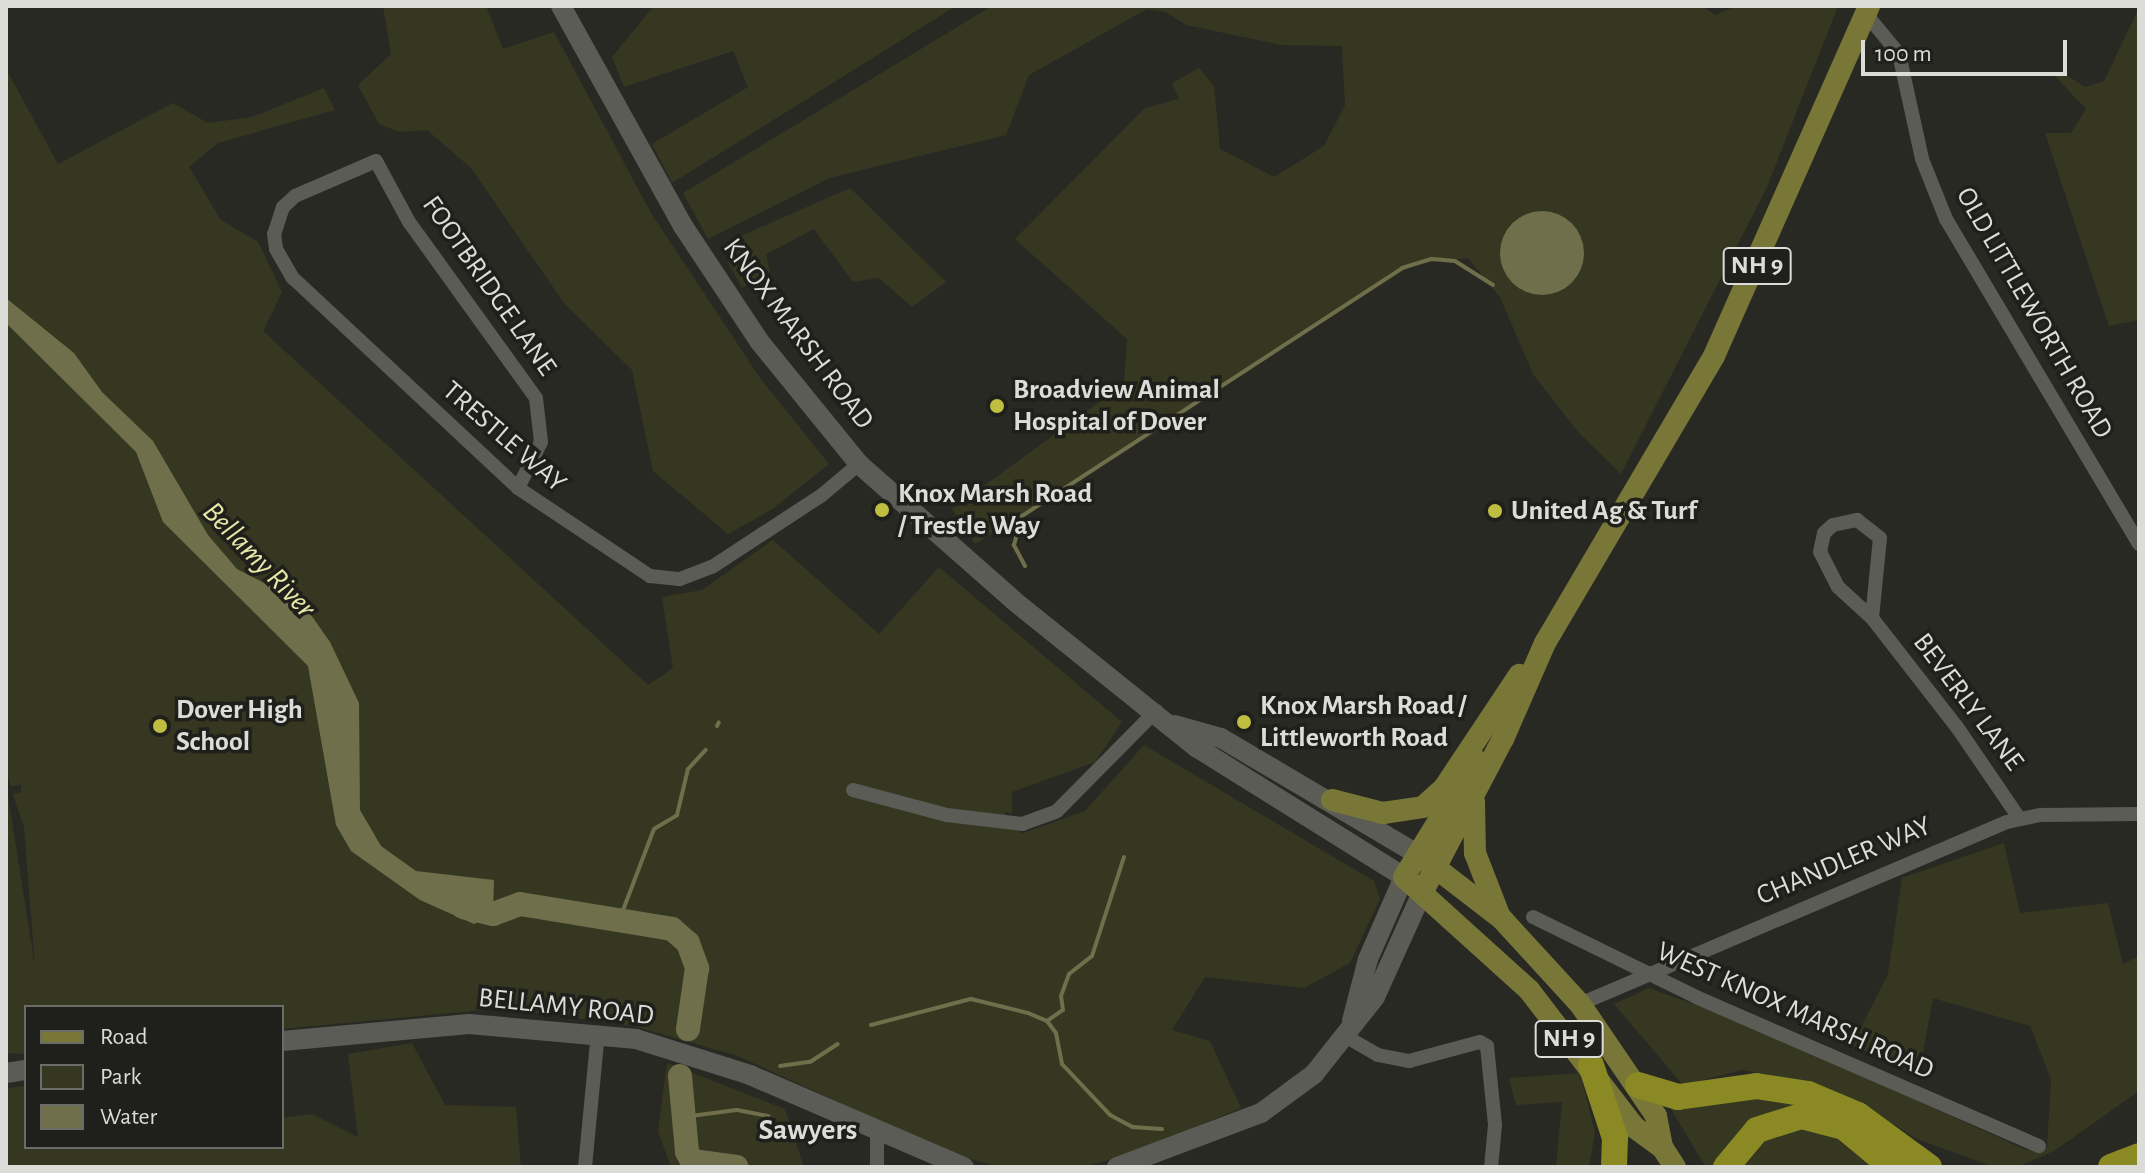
<!DOCTYPE html>
<style>
body{margin:0}
#map{position:relative;width:2145px;height:1173px;overflow:hidden;background:#292924;font-family:"Alegreya Sans",sans-serif}
div>[style]{position:absolute}
[style*='--x']{left:calc(var(--x)*1px);top:calc(var(--y)*1px);width:calc(var(--w)*1px);rotate:calc(var(--a)*1deg)}
.green>*{inset:0;background:#363721}
.water>*{inset:0;background:#6f6f4b}
.round{border-radius:50%}
.stream>*{height:4px;margin:-2px;padding:0 2px;transform-origin:2px;border-radius:2px;background:#6f6f4b}
.river>*{height:24px;margin:-12px;padding:0 12px;transform-origin:12px;border-radius:12px;background:#6f6f4b}
.street>*{height:14px;margin:-7px;padding:0 7px;transform-origin:7px;border-radius:7px;background:#5c5c57}
.secondary>*{height:20px;margin:-10px;padding:0 10px;transform-origin:10px;border-radius:10px;background:#5c5c57}
.primary>*{height:22px;margin:-11px;padding:0 11px;transform-origin:11px;border-radius:11px;background:#787738}
.highway>*{height:26px;margin:-13px;padding:0 13px;transform-origin:13px;border-radius:13px;background:#8a8924}
.dots>*{width:22px;height:22px;translate:-50% -50%;box-sizing:border-box;border:4px solid #1f1f1b;border-radius:50%}
span{translate:-50% -50%;white-space:nowrap;text-align:center;line-height:1.15;-webkit-text-stroke:7px #1f1f1b;paint-order:stroke}
.shield-label span{padding:2px 6px;background:#1f1f1b;border:2px solid;border-radius:6px;-webkit-text-stroke-width:0}
.shield-label{font-size:26px;color:#dcdcd9;font-weight:700}
.street-label{font-size:28px;color:#dcdcd9}
.poi-label{font-size:28px;color:#dcdcd9;font-weight:700}
.left{translate:0 -50%;text-align:left}
.water-label{font-size:30px;color:#e7e8a7;font-style:italic}
.neighbourhood-label{font-size:30px;color:#dcdcd9;font-weight:700}
.frame{position:absolute;inset:0;border:8px solid #dcdcd9;pointer-events:none}
.legend{position:absolute;left:24px;top:1005px;width:260px;height:144px;box-sizing:border-box;background:#1f1f1b;border:2px solid #6b6b67;margin:0;padding:10px 14px;list-style:none;font-size:24px;color:#dcdcd9}
.legend li{display:flex;align-items:center;gap:16px;height:40px}
.legend b{width:40px;border:2px solid #6b6b67}
.scale{position:absolute;left:1861px;top:40px;width:206px;height:36px;box-sizing:border-box;border:4px solid #dcdcd9;border-top:0;padding-left:10px;font-size:24px;line-height:28px;white-space:nowrap;color:#dcdcd9;-webkit-text-stroke:6px #1f1f1b;paint-order:stroke}
</style>
<div id="map">
<div class="green">
<div style="clip-path:polygon(383px 6px,486px 6px,503px 49px,554px 32px,651px 213px,760px 378px,829px 464px,771px 510px,728px 534px,653px 471px,632px 370px,564px 303px,471px 168px,427px 130px,400px 132px,379px 124px,358px 85px,391px 54px)"></div>
<div style="clip-path:polygon(654px 6px,956px 6px,672px 183px,652px 144px,748px 87px,733px 51px,624px 87px,612px 57px)"></div>
<div style="clip-path:polygon(992px 6px,1702px 6px,1715px 15px,1737px 6px,1838px 6px,1767px 187px,1621px 474px,1578px 432px,1533px 374px,1500px 297px,1468px 258px,1413px 264px,975px 544px,952px 509px,1124px 384px,1127px 339px,1015px 239px,1145px 108px,1179px 99px,1172px 83px,1199px 68px,1214px 86px,1220px 149px,1274px 177px,1324px 146px,1345px 105px,1342px 46px,1281px 45px,1186px 25px,1166px 12px,1147px 9px,1029px 75px,1006px 135px,829px 178px,708px 239px,683px 193px)"></div>
<div style="clip-path:polygon(2139px 8px,2139px 320px,2109px 326px,2045px 133px,2071px 133px,2086px 109px,2051px 72px,2063px 73px,2085px 87px,2104px 81px)"></div>
<div style="clip-path:polygon(6px 69px,58px 164px,173px 103px,208px 123px,252px 117px,324px 88px,335px 110px,218px 143px,189px 167px,221px 220px,258px 242px,282px 292px,263px 331px,648px 685px,673px 668px,662px 597px,702px 590px,773px 540px,879px 634px,939px 567px,1122px 722px,1095px 762px,1012px 792px,1012px 813px,1004px 812px,1021px 834px,1085px 811px,1144px 745px,1374px 881px,1380px 899px,1350px 963px,1304px 988px,1205px 977px,1172px 1030px,1210px 1041px,1241px 1108px,1128px 1155px,1082px 1167px,1000px 1167px,956px 1155px,735px 1055px,633px 1026px,503px 1008px,282px 1029px,282px 1007px,26px 1007px,26px 1054px,6px 1053px,6px 783px,35px 967px,24px 827px,13px 794px,21px 792px,21px 785px,10px 786px,6px 767px)"></div>
<div style="clip-path:polygon(850px 188px,946px 282px,912px 307px,879px 278px,853px 282px,814px 229px,766px 254px,770px 272px,742px 288px,727px 260px,741px 236px)"></div>
<div style="clip-path:polygon(2004px 843px,2020px 913px,2108px 903px,2123px 964px,2139px 956px,2139px 1091px,2054px 1151px,2017px 1167px,1994px 1167px,1917px 1139px,1868px 1108px,1798px 1080px,1742px 1070px,1683px 1085px,1614px 1004px,1649px 988px,1750px 1025px,2026px 1150px,2047px 1148px,2051px 1079px,2030px 1026px,1933px 998px,1919px 1075px,1852px 1045px,1888px 974px,1902px 878px)"></div>
<div style="clip-path:polygon(412px 1043px,445px 1105px,516px 1107px,521px 1167px,6px 1167px,6px 1088px,26px 1086px,26px 1147px,282px 1147px,282px 1118px,312px 1114px,358px 1137px,348px 1054px)"></div>
<div style="clip-path:polygon(667px 1063px,785px 1109px,804px 1167px,671px 1167px,658px 1131px)"></div>
<div style="clip-path:polygon(1580px 1073px,1595px 1132px,1589px 1167px,1556px 1167px,1562px 1102px,1516px 1105px,1509px 1078px)"></div>
<div style="clip-path:polygon(1779px 1092px,1920px 1167px,1904px 1167px,1811px 1109px,1719px 1167px,1706px 1167px,1669px 1106px)"></div>
<div style="clip-path:polygon(1815px 1124px,1884px 1167px,1733px 1167px,1753px 1139px)"></div>
</div>
<div class="water">
<div class="round" style="left:1500px;top:211px;width:84px;height:84px"></div>
<div style="clip-path:polygon(6px 298px,74px 353px,102px 392px,153px 441px,208px 535px,237px 569px,302px 602px,330px 642px,359px 703px,360px 810px,381px 846px,416px 871px,494px 880px,493px 914px,474px 924px,420px 900px,351px 851px,336px 825px,308px 666px,163px 522px,136px 452px,6px 323px)"></div>
</div>
<div class="stream">
<div style="--x:1025;--y:566;--w:24;--a:-118"></div>
<div style="--x:1014;--y:545;--w:30;--a:-75"></div>
<div style="--x:1022;--y:516;--w:454;--a:-33.1"></div>
<div style="--x:1402;--y:268;--w:31;--a:-17"></div>
<div style="--x:1432;--y:259;--w:23;--a:5"></div>
<div style="--x:1455;--y:261;--w:45;--a:32.3"></div>
<div style="--x:717;--y:726;--w:4;--a:-63"></div>
<div style="--x:620;--y:918;--w:95;--a:-69.1"></div>
<div style="--x:654;--y:829;--w:27;--a:-31"></div>
<div style="--x:677;--y:815;--w:47;--a:-76.6"></div>
<div style="--x:688;--y:769;--w:26;--a:-47"></div>
<div style="--x:1047;--y:1021;--w:19;--a:-35"></div>
<div style="--x:1063;--y:1010;--w:14;--a:-98"></div>
<div style="--x:1061;--y:996;--w:23;--a:-70"></div>
<div style="--x:1069;--y:974;--w:29;--a:-38"></div>
<div style="--x:1092;--y:956;--w:104;--a:-72.1"></div>
<div style="--x:871;--y:1025;--w:103;--a:-14.6"></div>
<div style="--x:971;--y:999;--w:59;--a:13.8"></div>
<div style="--x:1028;--y:1013;--w:21;--a:23"></div>
<div style="--x:1047;--y:1021;--w:15;--a:53"></div>
<div style="--x:1056;--y:1033;--w:32;--a:79"></div>
<div style="--x:1062;--y:1064;--w:70;--a:46.7"></div>
<div style="--x:1110;--y:1115;--w:26;--a:28"></div>
<div style="--x:1133;--y:1127;--w:29;--a:4"></div>
<div style="--x:780;--y:1066;--w:30;--a:-8"></div>
<div style="--x:810;--y:1062;--w:33;--a:-33"></div>
<div style="--x:683;--y:1117;--w:54;--a:-7.4"></div>
<div style="--x:737;--y:1110;--w:32;--a:11"></div>
</div>
<div class="river">
<div style="--x:463;--y:907;--w:31;--a:13"></div>
<div style="--x:493;--y:914;--w:29;--a:-20"></div>
<div style="--x:520;--y:904;--w:154;--a:9.3"></div>
<div style="--x:672;--y:929;--w:21;--a:41"></div>
<div style="--x:688;--y:943;--w:27;--a:70"></div>
<div style="--x:697;--y:968;--w:62;--a:98.4"></div>
<div style="--x:680;--y:1076;--w:76;--a:84.7"></div>
<div style="--x:687;--y:1152;--w:10;--a:61"></div>
<div style="--x:692;--y:1161;--w:45;--a:7.6"></div>
</div>
<div class="street">
<div style="--x:1866;--y:14;--w:52;--a:50.5"></div>
<div style="--x:1899;--y:54;--w:107;--a:77.6"></div>
<div style="--x:1922;--y:159;--w:65;--a:68.2"></div>
<div style="--x:1946;--y:219;--w:378;--a:59.3"></div>
<div style="--x:518;--y:488;--w:51;--a:-63.4"></div>
<div style="--x:541;--y:442;--w:44;--a:-96.5"></div>
<div style="--x:536;--y:398;--w:217;--a:-125.8"></div>
<div style="--x:409;--y:222;--w:69;--a:-118.4"></div>
<div style="--x:376;--y:161;--w:88;--a:156.6"></div>
<div style="--x:295;--y:196;--w:16;--a:137"></div>
<div style="--x:283;--y:207;--w:28;--a:108"></div>
<div style="--x:274;--y:234;--w:15;--a:82"></div>
<div style="--x:276;--y:249;--w:34;--a:60"></div>
<div style="--x:293;--y:278;--w:308;--a:43"></div>
<div style="--x:518;--y:488;--w:159;--a:33.7"></div>
<div style="--x:650;--y:576;--w:30;--a:6"></div>
<div style="--x:680;--y:579;--w:34;--a:-21"></div>
<div style="--x:712;--y:567;--w:131;--a:-33.2"></div>
<div style="--x:822;--y:495;--w:48;--a:-40"></div>
<div style="--x:1857;--y:520;--w:29;--a:38"></div>
<div style="--x:1880;--y:538;--w:80;--a:95.7"></div>
<div style="--x:1872;--y:618;--w:46;--a:-137.6"></div>
<div style="--x:1838;--y:587;--w:39;--a:-117"></div>
<div style="--x:1820;--y:552;--w:19;--a:-78"></div>
<div style="--x:1824;--y:533;--w:12;--a:-42"></div>
<div style="--x:1833;--y:525;--w:25;--a:-12"></div>
<div style="--x:1872;--y:618;--w:138;--a:52.1"></div>
<div style="--x:1957;--y:727;--w:110;--a:55.7"></div>
<div style="--x:853;--y:790;--w:97;--a:14.9"></div>
<div style="--x:947;--y:815;--w:76;--a:6.8"></div>
<div style="--x:1022;--y:824;--w:37;--a:-20"></div>
<div style="--x:1057;--y:811;--w:141;--a:-45.3"></div>
<div style="--x:1533;--y:917;--w:182;--a:26.1"></div>
<div style="--x:1696;--y:997;--w:374;--a:23.5"></div>
<div style="--x:1580;--y:1004;--w:464;--a:-23.1"></div>
<div style="--x:2007;--y:822;--w:35;--a:-12"></div>
<div style="--x:2041;--y:815;--w:98;--a:-0.6"></div>
<div style="--x:1345;--y:1036;--w:38;--a:30"></div>
<div style="--x:1378;--y:1055;--w:32;--a:11"></div>
<div style="--x:1409;--y:1061;--w:73;--a:-15"></div>
<div style="--x:1480;--y:1042;--w:8;--a:30"></div>
<div style="--x:1487;--y:1046;--w:79;--a:84.2"></div>
<div style="--x:1495;--y:1125;--w:42;--a:95.4"></div>
<div style="--x:585;--y:1167;--w:135;--a:-84.5"></div>
<div style="--x:877;--y:1167;--w:34;--a:-90"></div>
</div>
<div class="secondary">
<div style="--x:561;--y:6;--w:252;--a:61"></div>
<div style="--x:683;--y:226;--w:138;--a:56.5"></div>
<div style="--x:759;--y:341;--w:159;--a:50.9"></div>
<div style="--x:859;--y:464;--w:205;--a:41.4"></div>
<div style="--x:1013;--y:600;--w:235;--a:38.8"></div>
<div style="--x:1196;--y:747;--w:245;--a:32"></div>
<div style="--x:1404;--y:877;--w:90;--a:113.7"></div>
<div style="--x:1368;--y:959;--w:64;--a:104.5"></div>
<div style="--x:1175;--y:725;--w:48;--a:15.8"></div>
<div style="--x:1221;--y:738;--w:228;--a:30.6"></div>
<div style="--x:282;--y:1041;--w:188;--a:-5.2"></div>
<div style="--x:469;--y:1024;--w:168;--a:5.1"></div>
<div style="--x:636;--y:1039;--w:120;--a:17.5"></div>
<div style="--x:750;--y:1075;--w:233;--a:23.3"></div>
<div style="--x:6;--y:1073;--w:20;--a:-9"></div>
<div style="--x:1117;--y:1167;--w:154;--a:-20.6"></div>
<div style="--x:1261;--y:1113;--w:66;--a:-36.3"></div>
<div style="--x:1314;--y:1074;--w:98;--a:-51.6"></div>
<div style="--x:1375;--y:997;--w:114;--a:-65.7"></div>
</div>
<div class="primary">
<div style="--x:1476;--y:760;--w:137;--a:121.6"></div>
<div style="--x:1404;--y:877;--w:169;--a:42.1"></div>
<div style="--x:1529;--y:990;--w:173;--a:52.5"></div>
<div style="--x:1634;--y:1127;--w:34;--a:36"></div>
<div style="--x:1662;--y:1147;--w:24;--a:57"></div>
<div style="--x:1332;--y:800;--w:53;--a:14.3"></div>
<div style="--x:1383;--y:813;--w:40;--a:-8.5"></div>
<div style="--x:1423;--y:807;--w:28;--a:-42"></div>
<div style="--x:1444;--y:788;--w:136;--a:-56.4"></div>
<div style="--x:1474;--y:802;--w:51;--a:88.9"></div>
<div style="--x:1475;--y:853;--w:66;--a:68.8"></div>
<div style="--x:1423;--y:858;--w:100;--a:37.7"></div>
<div style="--x:1502;--y:919;--w:115;--a:47.5"></div>
<div style="--x:1580;--y:1004;--w:135;--a:55.8"></div>
<div style="--x:1656;--y:1116;--w:32;--a:79"></div>
<div style="--x:1422;--y:893;--w:174;--a:-62.3"></div>
<div style="--x:1503;--y:739;--w:105;--a:-66.4"></div>
<div style="--x:1545;--y:643;--w:333;--a:-59.5"></div>
<div style="--x:1714;--y:356;--w:383;--a:-66.1"></div>
</div>
<div class="highway">
<div style="--x:1591;--y:1065;--w:77;--a:71.8"></div>
<div style="--x:1615;--y:1138;--w:29;--a:92"></div>
<div style="--x:1638;--y:1085;--w:42;--a:16.7"></div>
<div style="--x:1678;--y:1097;--w:79;--a:-8"></div>
<div style="--x:1756;--y:1086;--w:53;--a:8.7"></div>
<div style="--x:1808;--y:1094;--w:54;--a:22.8"></div>
<div style="--x:1858;--y:1115;--w:88;--a:36.2"></div>
<div style="--x:1726;--y:1167;--w:48;--a:-50"></div>
<div style="--x:1757;--y:1130;--w:46;--a:-17.7"></div>
<div style="--x:1801;--y:1116;--w:44;--a:14.3"></div>
<div style="--x:1844;--y:1127;--w:62;--a:39.8"></div>
<div style="--x:2111;--y:1167;--w:30;--a:-21"></div>
</div>
<div class="dots">
<div style="left:997px;top:406px;background:#bfbe41"></div>
<div style="left:882px;top:510px;background:#bfbe41"></div>
<div style="left:1495px;top:511px;background:#bfbe41"></div>
<div style="left:1244px;top:722px;background:#bfbe41"></div>
<div style="left:160px;top:726px;background:#bfbe41"></div>
</div>
<div class="shield-label">
<span style="left:1757px;top:266px">NH 9</span>
<span style="left:1569px;top:1039px">NH 9</span>
</div>
<div class="street-label">
<span style="left:489px;top:286px;rotate:55deg">FOOTBRIDGE LANE</span>
<span style="left:2034px;top:313px;rotate:60deg">OLD LITTLEWORTH ROAD</span>
<span style="left:798px;top:334px;rotate:53deg">KNOX MARSH ROAD</span>
<span style="left:504px;top:437px;rotate:41deg">TRESTLE WAY</span>
<span style="left:1968px;top:702px;rotate:53deg">BEVERLY LANE</span>
<span style="left:1844px;top:861px;rotate:-23deg">CHANDLER WAY</span>
<span style="left:566px;top:1007px;rotate:6deg">BELLAMY ROAD</span>
<span style="left:1795px;top:1011px;rotate:24deg">WEST KNOX MARSH ROAD</span>
</div>
<div class="poi-label">
<span class="left" style="left:1013px;top:406px">Broadview Animal<br>Hospital of Dover</span>
<span class="left" style="left:898px;top:510px">Knox Marsh Road<br>/ Trestle Way</span>
<span class="left" style="left:1511px;top:511px">United Ag &amp; Turf</span>
<span class="left" style="left:1260px;top:722px">Knox Marsh Road /<br>Littleworth Road</span>
<span class="left" style="left:176px;top:726px">Dover High<br>School</span>
</div>
<div class="water-label">
<span style="left:259px;top:560px;rotate:46deg">Bellamy River</span>
</div>
<div class="neighbourhood-label">
<span style="left:808px;top:1130px">Sawyers</span>
</div>
<div class="frame"></div>
<ul class="legend">
<li><b style="height:10px;background:#787738"></b>Road</li>
<li><b style="height:22px;background:#363721"></b>Park</li>
<li><b style="height:22px;background:#6f6f4b"></b>Water</li>
</ul>
<div class="scale">100 m</div>
</div>
